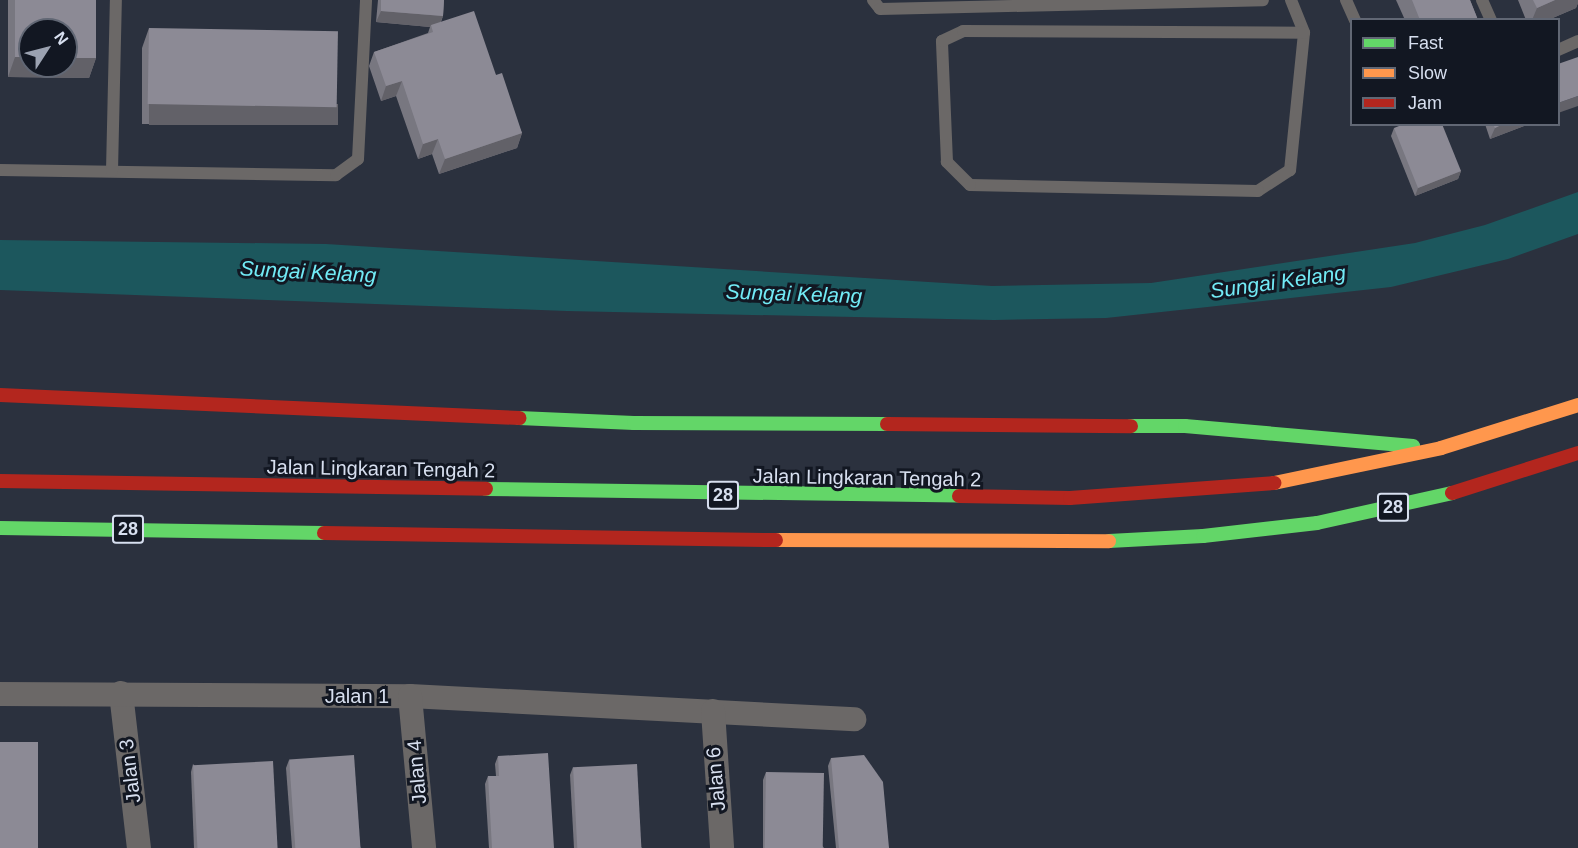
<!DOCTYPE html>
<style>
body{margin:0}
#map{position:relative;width:1578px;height:848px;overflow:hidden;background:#2b313e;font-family:Helvetica,sans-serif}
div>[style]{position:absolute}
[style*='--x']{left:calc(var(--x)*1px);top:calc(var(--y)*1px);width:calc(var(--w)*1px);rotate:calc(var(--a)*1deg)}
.water>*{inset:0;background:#1c575d}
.lane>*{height:12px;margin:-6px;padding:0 6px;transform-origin:6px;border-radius:6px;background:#6b6867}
.street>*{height:24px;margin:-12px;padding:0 12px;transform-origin:12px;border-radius:12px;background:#6b6867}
.fast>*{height:14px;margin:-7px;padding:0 7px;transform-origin:7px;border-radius:7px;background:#63d668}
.slow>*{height:14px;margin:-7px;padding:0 7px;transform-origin:7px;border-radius:7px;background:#ff974d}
.jam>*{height:14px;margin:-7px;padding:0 7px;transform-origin:7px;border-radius:7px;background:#b3261e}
.wall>*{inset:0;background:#787780}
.shaded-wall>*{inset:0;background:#626168;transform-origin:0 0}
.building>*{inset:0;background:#8c8a95;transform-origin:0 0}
span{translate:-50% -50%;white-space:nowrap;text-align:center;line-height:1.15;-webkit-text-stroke:6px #121722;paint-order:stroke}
.shield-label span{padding:2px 4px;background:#121722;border:2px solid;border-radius:4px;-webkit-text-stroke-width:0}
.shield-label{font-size:18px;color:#d7dfef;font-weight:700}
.street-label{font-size:20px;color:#d7dfef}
.water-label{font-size:21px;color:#72ebf6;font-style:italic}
.legend{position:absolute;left:1350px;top:18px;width:210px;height:108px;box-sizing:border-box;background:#121722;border:2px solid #616774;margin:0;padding:8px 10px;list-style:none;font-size:18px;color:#d7dfef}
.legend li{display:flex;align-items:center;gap:12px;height:30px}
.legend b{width:30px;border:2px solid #616774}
.north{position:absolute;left:18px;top:18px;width:60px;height:60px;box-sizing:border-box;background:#121722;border:2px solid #616774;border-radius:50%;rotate:54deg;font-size:16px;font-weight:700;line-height:24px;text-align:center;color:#d7dfef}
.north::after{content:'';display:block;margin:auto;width:21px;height:27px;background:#9ba2b1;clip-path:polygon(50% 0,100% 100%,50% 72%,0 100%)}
</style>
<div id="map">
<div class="water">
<div style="clip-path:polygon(1578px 192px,1578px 234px,1508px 259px,1391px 287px,1106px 318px,994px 320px,567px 311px,0 290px,0 240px,326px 244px,992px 286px,1151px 283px,1415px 243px,1485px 225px)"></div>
</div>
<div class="lane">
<div style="--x:873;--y:0;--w:11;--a:52"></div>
<div style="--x:880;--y:9;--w:383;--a:-1.3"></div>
<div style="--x:1291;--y:0;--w:35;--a:68"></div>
<div style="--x:1304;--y:33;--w:138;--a:95.8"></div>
<div style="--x:1290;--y:170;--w:38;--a:147"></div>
<div style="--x:1258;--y:191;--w:288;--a:-178.8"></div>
<div style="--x:970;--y:185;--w:33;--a:-135"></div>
<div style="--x:947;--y:162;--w:121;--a:-92.4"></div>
<div style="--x:942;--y:41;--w:23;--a:-25"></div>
<div style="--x:963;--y:31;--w:341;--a:0.3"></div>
<div style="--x:1346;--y:0;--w:22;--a:66"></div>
<div style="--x:1482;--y:0;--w:22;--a:66"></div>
<div style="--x:1558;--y:50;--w:22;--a:-24"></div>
<div style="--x:0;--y:170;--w:336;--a:0.9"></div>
<div style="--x:336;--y:175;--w:27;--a:-36"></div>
<div style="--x:358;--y:159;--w:159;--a:-87.1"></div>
<div style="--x:112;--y:171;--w:171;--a:-88.7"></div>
</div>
<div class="street">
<div style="--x:121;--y:693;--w:156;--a:83.4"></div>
<div style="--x:0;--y:694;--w:410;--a:0.3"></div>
<div style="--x:410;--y:696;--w:445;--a:3"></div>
<div style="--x:410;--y:696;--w:153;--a:84.7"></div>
<div style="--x:713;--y:711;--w:137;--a:86.2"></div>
</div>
<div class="fast">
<div style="--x:519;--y:418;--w:115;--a:2.5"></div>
<div style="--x:634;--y:423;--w:253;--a:0.2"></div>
<div style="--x:1131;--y:426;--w:54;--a:0"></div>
<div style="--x:1185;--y:426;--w:229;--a:5"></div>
<div style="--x:486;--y:489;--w:473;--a:0.8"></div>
<div style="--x:0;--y:528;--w:324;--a:0.9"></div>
<div style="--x:1109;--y:541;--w:94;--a:-3"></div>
<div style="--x:1203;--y:536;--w:115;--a:-6.5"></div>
<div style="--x:1317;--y:523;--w:138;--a:-12.5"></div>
</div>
<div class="slow">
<div style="--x:1274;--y:483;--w:171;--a:-11.8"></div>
<div style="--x:1441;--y:448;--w:144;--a:-17.4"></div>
<div style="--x:776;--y:540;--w:333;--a:0.2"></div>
</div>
<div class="jam">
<div style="--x:0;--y:395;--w:520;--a:2.54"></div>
<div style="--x:887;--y:424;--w:244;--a:0.5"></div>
<div style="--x:0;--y:481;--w:486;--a:0.9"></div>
<div style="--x:1452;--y:493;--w:132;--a:-17.6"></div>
<div style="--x:959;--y:496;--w:111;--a:1"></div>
<div style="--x:1070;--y:498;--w:205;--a:-4.2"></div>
<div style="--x:324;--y:533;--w:452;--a:0.9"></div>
</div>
<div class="wall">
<div style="clip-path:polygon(8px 0,96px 0,96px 58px,89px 78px,8px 77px)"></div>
<div style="clip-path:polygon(378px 0,444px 0,443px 16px,441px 22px,496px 75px,522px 133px,517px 148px,439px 174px,432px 154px,418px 159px,396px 96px,381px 101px,369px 66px,374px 52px,428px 33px,430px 27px,376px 22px)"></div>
<div style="clip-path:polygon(1396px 0,1470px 0,1478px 20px,1405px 20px)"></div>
<div style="clip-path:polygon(1518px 0,1578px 0,1578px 3px,1576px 8px,1548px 20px,1526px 20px)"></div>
<div style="clip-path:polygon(149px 28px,338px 105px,331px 125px,142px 124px,142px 48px)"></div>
<div style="clip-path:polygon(1485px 124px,1529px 124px,1490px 139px)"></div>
<div style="clip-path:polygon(1394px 128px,1461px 171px,1458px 179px,1415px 196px,1391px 136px)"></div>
<div style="clip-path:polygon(498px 756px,554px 848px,489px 848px,485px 784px,488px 776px,496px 776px,495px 764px)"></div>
<div style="clip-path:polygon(831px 758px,889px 848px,836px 848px,828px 766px)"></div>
<div style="clip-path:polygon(289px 760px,361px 848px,292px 848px,286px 768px)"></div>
<div style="clip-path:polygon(193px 764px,277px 848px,194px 848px,191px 772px)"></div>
<div style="clip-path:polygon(573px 767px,642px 848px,574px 848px,570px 775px)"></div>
<div style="clip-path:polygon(766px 772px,824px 848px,763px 848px,763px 780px)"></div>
</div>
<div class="shaded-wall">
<div style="clip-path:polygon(1555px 0,1578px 0,1578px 3px,1576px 8px,1548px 20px,1532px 20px,1537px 8px)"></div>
<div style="clip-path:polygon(381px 11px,443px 16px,438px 28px,431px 25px,430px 27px,376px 22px)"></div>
<div style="clip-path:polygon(15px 57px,30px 57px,30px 66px,66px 66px,66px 58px,96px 58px,89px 78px,8px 77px)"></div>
<div style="clip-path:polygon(402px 81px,396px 96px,381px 101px,386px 86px)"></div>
<div style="clip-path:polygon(1578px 96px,1578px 106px,1558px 113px,1558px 103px)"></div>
<div style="left:149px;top:104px;width:189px;height:21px"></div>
<div style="clip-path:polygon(1503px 124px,1529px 124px,1490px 139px,1495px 128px)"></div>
<div style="clip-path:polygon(522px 133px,517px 148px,439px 174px,445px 159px)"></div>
<div style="clip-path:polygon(438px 139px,432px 154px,418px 159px,423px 144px)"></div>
<div style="clip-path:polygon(1461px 171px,1458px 179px,1415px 196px,1418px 188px)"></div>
</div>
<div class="building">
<div style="clip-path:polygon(15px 0,96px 0,96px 58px,66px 58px,66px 30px,30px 30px,30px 57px,15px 57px)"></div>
<div style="clip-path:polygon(381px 0,444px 0,443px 16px,381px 11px)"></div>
<div style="clip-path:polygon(1412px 0,1470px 0,1478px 20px,1420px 20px)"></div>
<div style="clip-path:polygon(1533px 0,1555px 0,1537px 8px)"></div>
<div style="clip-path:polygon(474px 11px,496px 75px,502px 73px,522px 133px,445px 159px,438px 139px,423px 144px,402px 81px,386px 86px,374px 52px,433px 32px,431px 25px)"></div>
<div style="left:149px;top:28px;width:189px;height:76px;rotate:1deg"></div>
<div style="clip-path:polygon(1578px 57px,1578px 96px,1558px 103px,1558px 64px)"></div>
<div style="clip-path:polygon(1404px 124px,1442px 124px,1461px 171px,1418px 188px,1394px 128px)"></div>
<div style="clip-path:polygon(1493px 124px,1503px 124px,1495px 128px)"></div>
<div style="left:0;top:742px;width:38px;height:106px"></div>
<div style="clip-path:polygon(548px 753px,554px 848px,492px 848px,488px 776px,499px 776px,498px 756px)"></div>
<div style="left:354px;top:755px;width:93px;height:65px;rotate:86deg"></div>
<div style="clip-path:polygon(864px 755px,883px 782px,889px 848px,839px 848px,831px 758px)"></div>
<div style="left:273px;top:761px;width:87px;height:80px;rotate:87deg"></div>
<div style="left:637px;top:764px;width:84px;height:64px;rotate:87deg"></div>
<div style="left:766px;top:772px;width:58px;height:76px;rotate:1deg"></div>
</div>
<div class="shield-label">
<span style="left:723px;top:495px">28</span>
<span style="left:1393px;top:507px">28</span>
<span style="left:128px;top:529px">28</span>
</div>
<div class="street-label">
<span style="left:381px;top:469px;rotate:1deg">Jalan Lingkaran Tengah 2</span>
<span style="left:867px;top:478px;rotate:1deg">Jalan Lingkaran Tengah 2</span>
<span style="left:357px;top:696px">Jalan 1</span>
<span style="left:130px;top:771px;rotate:-97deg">Jalan 3</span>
<span style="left:417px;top:772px;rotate:-95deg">Jalan 4</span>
<span style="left:716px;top:779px;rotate:-95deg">Jalan 6</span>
</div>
<div class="water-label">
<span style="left:308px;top:272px;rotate:3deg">Sungai Kelang</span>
<span style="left:1278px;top:282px;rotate:-8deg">Sungai Kelang</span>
<span style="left:794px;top:294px;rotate:2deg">Sungai Kelang</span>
</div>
<ul class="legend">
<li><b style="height:8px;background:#63d668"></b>Fast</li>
<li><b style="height:8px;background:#ff974d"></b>Slow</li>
<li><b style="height:8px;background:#b3261e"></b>Jam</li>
</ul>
<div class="north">N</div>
</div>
